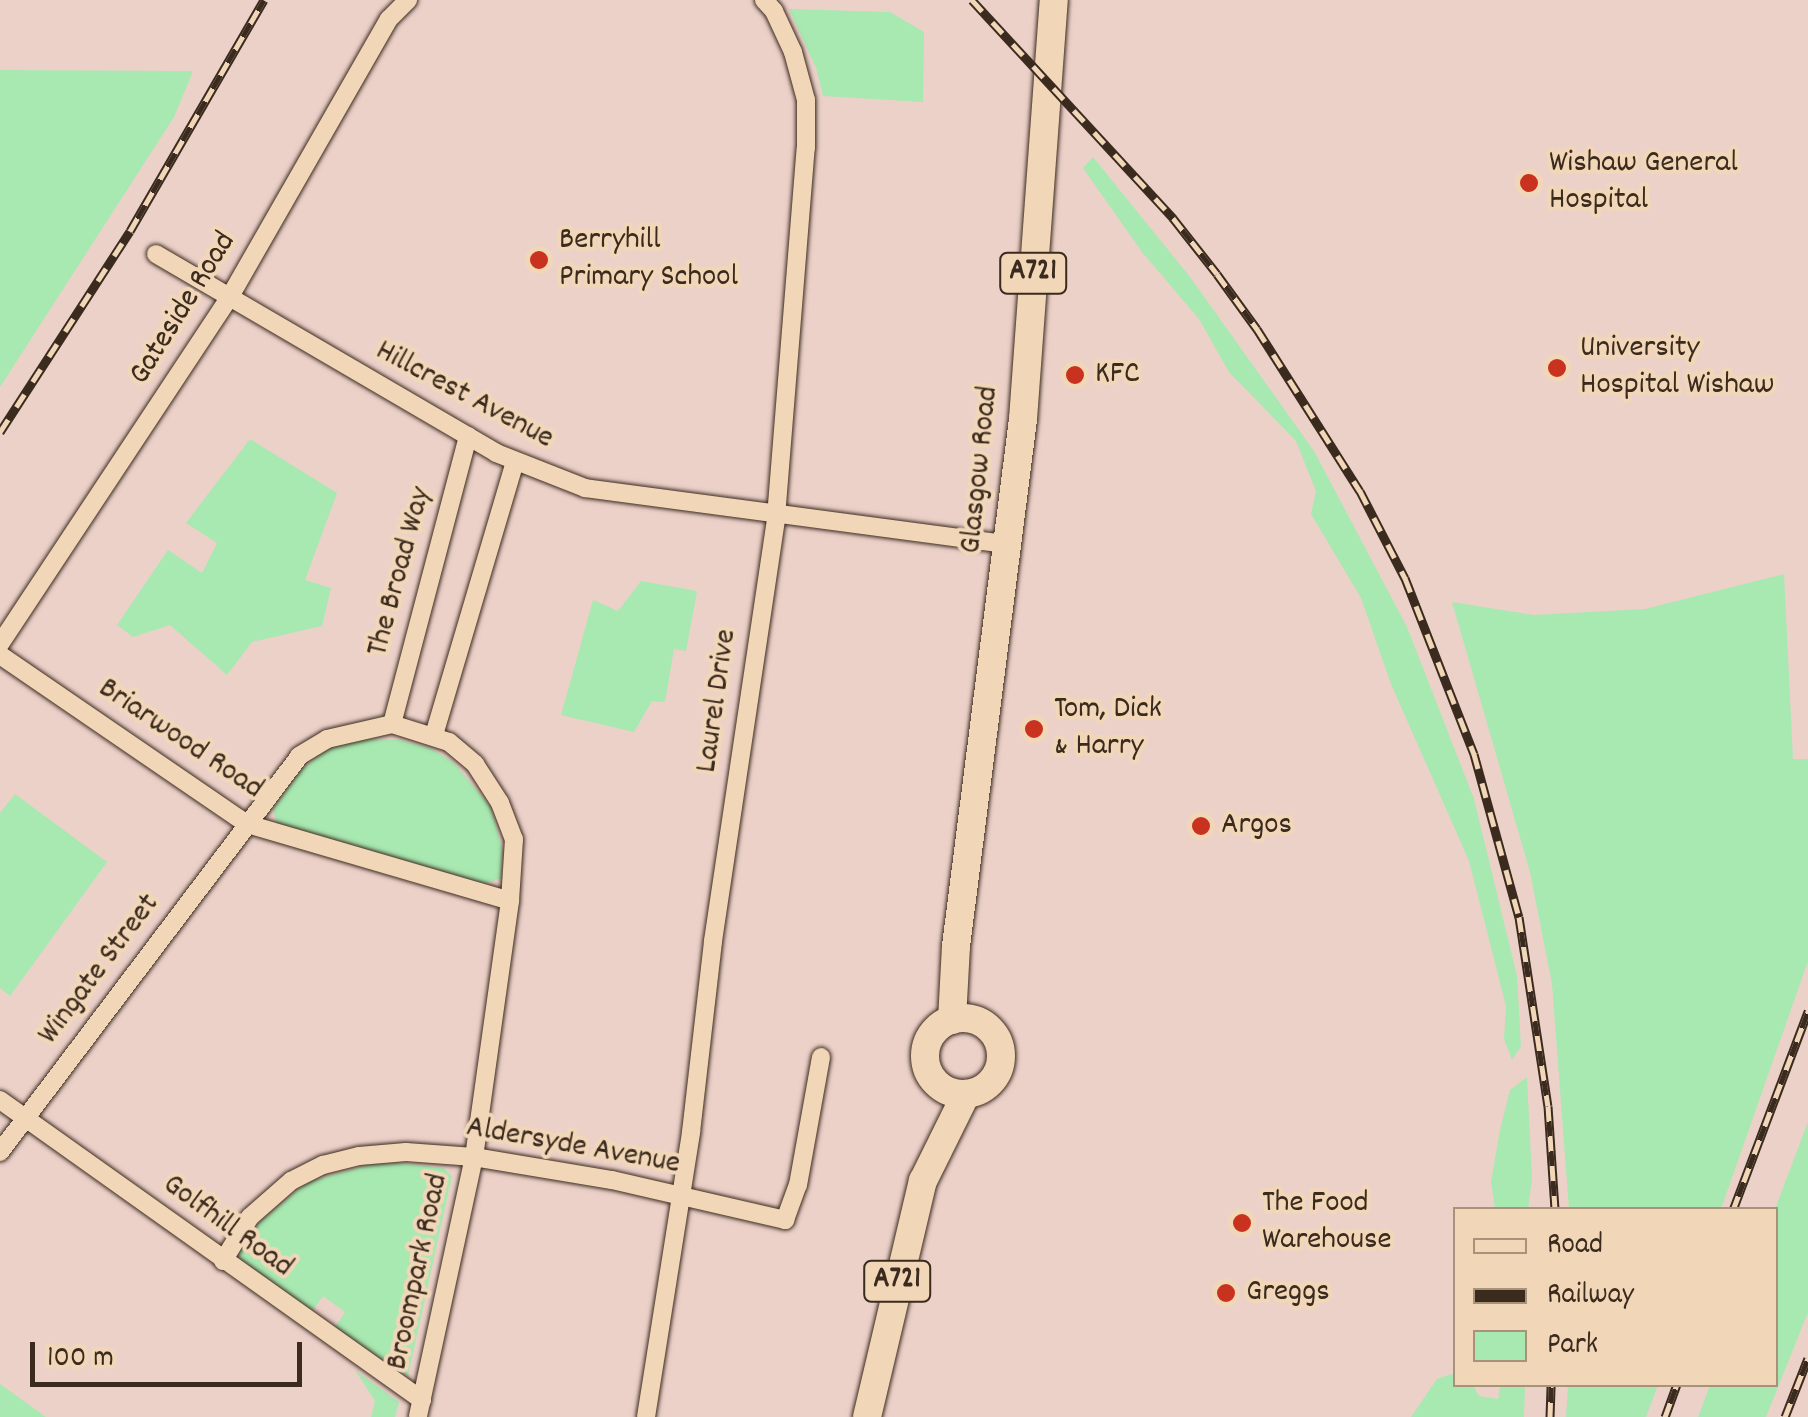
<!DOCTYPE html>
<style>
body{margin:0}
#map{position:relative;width:1808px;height:1417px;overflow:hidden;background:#ecd1c9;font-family:Dekko,sans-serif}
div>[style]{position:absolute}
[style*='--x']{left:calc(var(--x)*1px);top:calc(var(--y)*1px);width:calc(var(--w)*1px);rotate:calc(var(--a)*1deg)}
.green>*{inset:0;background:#a8e8b1}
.roads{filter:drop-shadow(0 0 2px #3b2a1e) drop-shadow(0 0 2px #3b2a1e)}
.street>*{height:18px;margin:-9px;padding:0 9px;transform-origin:9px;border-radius:9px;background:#f1d7b8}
.primary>*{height:28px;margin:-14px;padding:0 14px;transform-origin:14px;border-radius:14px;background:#f1d7b8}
.primary>.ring{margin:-14px;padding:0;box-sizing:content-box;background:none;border:28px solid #f1d7b8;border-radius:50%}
.rail>*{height:9px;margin-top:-4.5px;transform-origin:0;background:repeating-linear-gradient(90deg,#f1d7b8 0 15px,#3b2a1e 0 30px);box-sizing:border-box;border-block:2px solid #3b2a1e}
.dots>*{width:28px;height:28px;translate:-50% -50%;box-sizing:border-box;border:5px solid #f1d7b8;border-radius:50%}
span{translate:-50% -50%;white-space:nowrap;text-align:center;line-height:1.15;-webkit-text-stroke:8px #f1d7b8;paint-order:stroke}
.shield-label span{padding:2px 8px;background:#f1d7b8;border:2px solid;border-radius:8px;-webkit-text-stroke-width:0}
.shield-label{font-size:30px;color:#3b2a1e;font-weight:700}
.poi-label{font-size:32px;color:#3b2a1e}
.left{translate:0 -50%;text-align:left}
.street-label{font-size:32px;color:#3b2a1e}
.legend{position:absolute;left:1453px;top:1207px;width:325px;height:180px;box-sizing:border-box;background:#f1d7b8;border:2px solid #a8927a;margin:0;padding:12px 18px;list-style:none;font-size:30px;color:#3b2a1e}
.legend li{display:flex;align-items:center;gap:20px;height:50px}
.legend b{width:50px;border:2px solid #a8927a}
.scale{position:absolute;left:30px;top:1342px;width:272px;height:45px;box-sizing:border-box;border:5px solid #3b2a1e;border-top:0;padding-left:12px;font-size:30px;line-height:35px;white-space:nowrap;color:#3b2a1e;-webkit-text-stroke:8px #f1d7b8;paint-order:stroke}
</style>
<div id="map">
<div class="green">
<div style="clip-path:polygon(789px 9px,890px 12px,924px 32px,923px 102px,823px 96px,816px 68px)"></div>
<div style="clip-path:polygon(0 70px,193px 71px,174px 117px,0 387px)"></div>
<div style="clip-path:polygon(1093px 157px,1190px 277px,1314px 451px,1407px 627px,1474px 799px,1517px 976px,1521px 1046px,1512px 1060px,1504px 1039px,1506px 1006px,1469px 861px,1391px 684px,1361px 598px,1311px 514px,1316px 491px,1296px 441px,1229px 372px,1199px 319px,1142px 252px,1083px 168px)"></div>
<div style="clip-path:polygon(250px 439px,337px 493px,305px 580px,331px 588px,322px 626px,252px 642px,227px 675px,170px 625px,133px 637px,117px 625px,168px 550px,202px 573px,217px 543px,186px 523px)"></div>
<div style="clip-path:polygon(1784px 574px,1793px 759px,1808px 759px,1808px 961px,1721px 1209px,1569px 1209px,1552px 984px,1530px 872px,1452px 602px,1534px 615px,1645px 609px)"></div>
<div style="clip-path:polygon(641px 581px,697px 591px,686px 651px,674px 649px,665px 702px,652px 701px,634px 732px,561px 715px,593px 600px,618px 611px)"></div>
<div style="clip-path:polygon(360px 739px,400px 740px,430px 748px,453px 762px,491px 807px,503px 852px,501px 878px,482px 885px,277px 825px,273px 809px,300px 771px,324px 750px)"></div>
<div style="clip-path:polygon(15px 794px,107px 862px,10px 996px,0 988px,0 813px)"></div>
<div style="clip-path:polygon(1527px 1077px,1532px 1179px,1528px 1209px,1495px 1209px,1491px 1182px,1500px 1130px,1510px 1090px)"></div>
<div style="clip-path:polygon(1808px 1122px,1808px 1312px,1766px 1417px,1698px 1417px,1710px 1385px,1776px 1384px,1775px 1209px)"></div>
<div style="clip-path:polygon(401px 1163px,444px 1168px,452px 1176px,408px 1376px,334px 1329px,345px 1312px,323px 1296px,311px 1313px,246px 1267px,239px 1256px,240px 1245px,251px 1229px,307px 1182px,371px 1164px)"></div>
<div style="clip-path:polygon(355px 1370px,399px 1402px,395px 1417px,371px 1417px,375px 1401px)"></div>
<div style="clip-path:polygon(1455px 1373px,1456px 1384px,1473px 1385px,1479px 1396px,1498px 1399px,1500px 1385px,1525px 1385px,1524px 1417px,1411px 1417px,1437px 1379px)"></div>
<div style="clip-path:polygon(0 1384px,46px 1417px,0 1417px)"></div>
<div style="clip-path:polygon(1568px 1385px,1568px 1384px,1658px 1385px,1646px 1417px,1566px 1417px)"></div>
</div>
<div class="roads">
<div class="street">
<div style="--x:156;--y:254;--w:394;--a:30.3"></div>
<div style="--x:496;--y:453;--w:96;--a:21.5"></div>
<div style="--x:585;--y:488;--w:429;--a:7.6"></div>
<div style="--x:0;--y:644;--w:413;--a:-56.5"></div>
<div style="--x:228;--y:300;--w:324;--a:-60.2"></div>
<div style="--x:389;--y:19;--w:27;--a:-45"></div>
<div style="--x:0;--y:655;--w:299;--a:34.4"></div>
<div style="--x:247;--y:824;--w:274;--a:16.3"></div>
<div style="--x:392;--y:724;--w:298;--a:-75.2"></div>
<div style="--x:434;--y:735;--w:285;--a:-73.5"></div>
<div style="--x:0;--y:1100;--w:518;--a:35.41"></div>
<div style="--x:0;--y:1152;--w:496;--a:-52.9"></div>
<div style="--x:299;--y:756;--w:33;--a:-31"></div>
<div style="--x:327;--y:739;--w:67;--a:-13"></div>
<div style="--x:392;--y:724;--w:60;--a:17.5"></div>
<div style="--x:449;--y:742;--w:34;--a:40"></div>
<div style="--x:475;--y:764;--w:46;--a:57.3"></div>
<div style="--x:500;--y:803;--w:39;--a:69"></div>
<div style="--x:514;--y:839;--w:62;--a:93.7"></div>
<div style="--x:510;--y:901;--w:259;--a:98"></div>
<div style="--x:474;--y:1157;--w:266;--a:102.2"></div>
<div style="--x:223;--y:1261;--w:52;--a:-58.5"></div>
<div style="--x:250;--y:1217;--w:55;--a:-41.3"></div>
<div style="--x:291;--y:1181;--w:36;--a:-27"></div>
<div style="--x:323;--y:1165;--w:37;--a:-14"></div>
<div style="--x:359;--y:1156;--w:47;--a:-4.9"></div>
<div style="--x:406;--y:1152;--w:68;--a:4.2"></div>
<div style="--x:474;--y:1157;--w:140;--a:9.5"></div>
<div style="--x:612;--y:1180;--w:178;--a:13"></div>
<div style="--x:785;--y:1220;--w:37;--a:-70"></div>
<div style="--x:798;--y:1185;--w:130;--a:-79.8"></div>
<div style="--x:646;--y:1417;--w:289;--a:-81"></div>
<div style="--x:691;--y:1132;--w:192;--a:-83.4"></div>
<div style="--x:713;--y:941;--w:429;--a:-81.5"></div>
<div style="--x:776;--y:517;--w:370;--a:-85.4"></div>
<div style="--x:806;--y:148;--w:48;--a:-90"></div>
<div style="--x:806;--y:100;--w:50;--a:-105.2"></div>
<div style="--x:793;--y:52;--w:45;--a:-114.9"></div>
<div style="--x:774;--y:11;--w:15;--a:-132"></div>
</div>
<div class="primary">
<div class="ring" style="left:925px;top:1018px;width:48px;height:48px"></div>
<div style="--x:952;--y:1020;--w:74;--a:-86.9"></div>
<div style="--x:956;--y:946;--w:531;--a:-82.75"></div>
<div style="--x:1023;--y:419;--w:420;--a:-85.8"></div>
<div style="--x:867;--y:1417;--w:243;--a:-76.7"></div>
<div style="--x:923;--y:1181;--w:97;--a:-63.7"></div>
</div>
</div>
<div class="rail">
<div style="--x:972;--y:0;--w:297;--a:47.3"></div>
<div style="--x:1173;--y:218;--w:71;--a:51.8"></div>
<div style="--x:1217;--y:274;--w:68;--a:54"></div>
<div style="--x:1257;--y:329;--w:192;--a:57.6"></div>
<div style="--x:1360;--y:491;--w:98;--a:62.7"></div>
<div style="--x:1405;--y:578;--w:189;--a:68.6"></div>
<div style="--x:1474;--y:754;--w:169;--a:74.6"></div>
<div style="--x:1519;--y:917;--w:191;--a:81.3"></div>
<div style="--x:1548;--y:1106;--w:104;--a:86.1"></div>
<div style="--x:0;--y:432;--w:239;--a:-57.1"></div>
<div style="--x:130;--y:231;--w:267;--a:-59.9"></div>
<div style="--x:1733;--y:1210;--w:213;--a:-69.3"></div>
<div style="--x:1550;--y:1417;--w:33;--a:-88"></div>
<div style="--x:1665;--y:1417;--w:35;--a:-70"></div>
<div style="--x:1785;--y:1417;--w:63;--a:-68.7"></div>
</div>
<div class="dots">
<div style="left:1529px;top:183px;background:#c8321e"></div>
<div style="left:539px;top:260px;background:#c8321e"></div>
<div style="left:1557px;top:368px;background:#c8321e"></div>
<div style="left:1075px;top:375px;background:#c8321e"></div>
<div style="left:1034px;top:729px;background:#c8321e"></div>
<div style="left:1201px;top:826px;background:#c8321e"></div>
<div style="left:1242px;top:1223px;background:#c8321e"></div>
<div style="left:1226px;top:1293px;background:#c8321e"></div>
</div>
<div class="shield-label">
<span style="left:1033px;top:273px">A721</span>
<span style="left:897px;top:1281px">A721</span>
</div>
<div class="poi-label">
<span class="left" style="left:1549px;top:183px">Wishaw General<br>Hospital</span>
<span class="left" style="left:559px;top:260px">Berryhill<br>Primary School</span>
<span class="left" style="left:1580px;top:368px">University<br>Hospital Wishaw</span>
<span class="left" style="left:1095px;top:375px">KFC</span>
<span class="left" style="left:1054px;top:729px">Tom, Dick<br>&amp; Harry</span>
<span class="left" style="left:1221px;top:826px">Argos</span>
<span class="left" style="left:1262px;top:1223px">The Food<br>Warehouse</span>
<span class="left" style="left:1246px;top:1293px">Greggs</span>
</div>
<div class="street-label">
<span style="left:184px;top:309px;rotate:-58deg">Gateside Road</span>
<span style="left:464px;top:396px;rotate:28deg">Hillcrest Avenue</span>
<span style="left:981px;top:470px;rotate:-84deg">Glasgow Road</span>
<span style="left:401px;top:572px;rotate:-75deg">The Broad Way</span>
<span style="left:718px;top:701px;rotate:-82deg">Laurel Drive</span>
<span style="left:180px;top:740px;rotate:34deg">Briarwood Road</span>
<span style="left:100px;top:970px;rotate:-53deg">Wingate Street</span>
<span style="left:573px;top:1147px;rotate:10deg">Aldersyde Avenue</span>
<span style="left:227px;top:1227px;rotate:36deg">Golfhill Road</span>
<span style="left:419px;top:1272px;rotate:-78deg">Broompark Road</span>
</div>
<ul class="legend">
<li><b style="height:12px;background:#f1d7b8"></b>Road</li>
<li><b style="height:12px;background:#3b2a1e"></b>Railway</li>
<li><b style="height:28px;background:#a8e8b1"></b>Park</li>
</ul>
<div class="scale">100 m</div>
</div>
